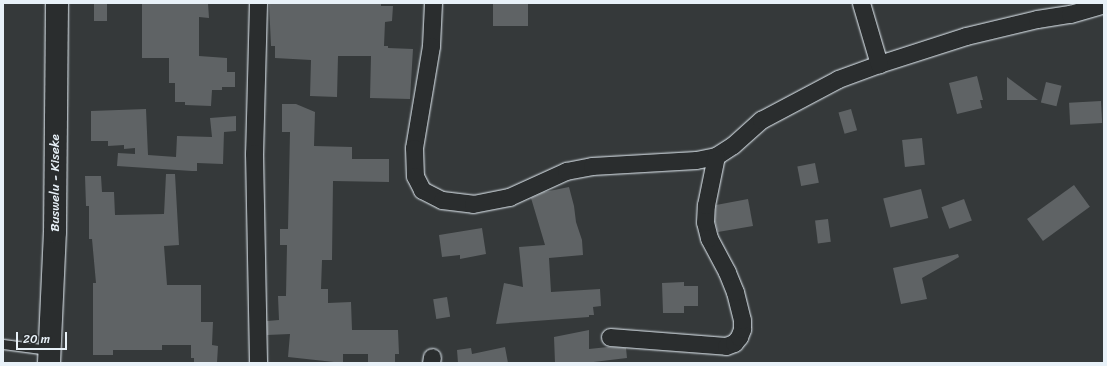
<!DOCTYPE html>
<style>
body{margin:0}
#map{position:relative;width:1107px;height:366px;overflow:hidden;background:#35393a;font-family:Sriracha,sans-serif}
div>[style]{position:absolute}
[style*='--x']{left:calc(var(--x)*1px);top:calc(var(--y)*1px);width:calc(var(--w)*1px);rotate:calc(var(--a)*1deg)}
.building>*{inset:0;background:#5f6365;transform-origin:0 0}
.roads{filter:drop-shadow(0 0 1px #e8f1f8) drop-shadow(0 0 1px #e8f1f8)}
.lane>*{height:9px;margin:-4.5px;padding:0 4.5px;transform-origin:4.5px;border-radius:4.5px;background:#2a2d2e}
.street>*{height:17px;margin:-8.5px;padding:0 8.5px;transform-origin:8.5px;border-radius:8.5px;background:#2a2d2e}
.secondary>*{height:22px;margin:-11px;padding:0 11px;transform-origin:11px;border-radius:11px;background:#2a2d2e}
span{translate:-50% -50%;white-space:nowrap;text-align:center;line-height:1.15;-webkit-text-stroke:3px #2a2d2e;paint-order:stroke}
.street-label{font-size:13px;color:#e8f1f8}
.frame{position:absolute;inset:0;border:4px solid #e8f1f8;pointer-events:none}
.scale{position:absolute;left:16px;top:332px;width:51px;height:18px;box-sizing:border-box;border:2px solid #e8f1f8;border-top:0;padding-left:5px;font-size:12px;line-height:14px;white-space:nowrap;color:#e8f1f8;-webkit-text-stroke:3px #2a2d2e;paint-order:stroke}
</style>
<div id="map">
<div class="building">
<div style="left:94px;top:3px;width:13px;height:18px"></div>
<div style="clip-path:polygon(142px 3px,208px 3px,209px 18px,199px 17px,199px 56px,227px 58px,227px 72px,235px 72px,235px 87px,222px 87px,222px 90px,212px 90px,211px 106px,185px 105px,185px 102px,175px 102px,175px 83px,169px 83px,169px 58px,142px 58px)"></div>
<div style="clip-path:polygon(269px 3px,381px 3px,381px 6px,393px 6px,392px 21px,385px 22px,384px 46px,388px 46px,388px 48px,413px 49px,410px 99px,370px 98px,371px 56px,338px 56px,337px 97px,310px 96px,311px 60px,275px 58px,275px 46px,271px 46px)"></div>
<div style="left:493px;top:3px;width:35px;height:23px"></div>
<div style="clip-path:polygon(977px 76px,983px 100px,980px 100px,982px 108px,957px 114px,949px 83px)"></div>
<div style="clip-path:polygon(1007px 77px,1038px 100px,1007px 100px)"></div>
<div style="left:1046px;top:82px;width:16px;height:21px;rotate:14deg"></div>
<div style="left:1101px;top:101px;width:22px;height:32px;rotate:87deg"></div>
<div style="clip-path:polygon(282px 104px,296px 104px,315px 112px,314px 146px,352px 147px,352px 159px,389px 159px,389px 182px,333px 181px,332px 260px,322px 260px,321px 289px,328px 289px,328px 303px,351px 302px,352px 330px,398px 330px,399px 354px,395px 354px,395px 363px,368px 363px,368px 354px,343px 354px,343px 363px,288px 357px,290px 334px,267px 335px,267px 321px,279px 320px,278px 296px,286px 296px,287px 245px,280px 245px,280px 229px,288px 229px,290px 132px,282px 132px)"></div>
<div style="clip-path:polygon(146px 109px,148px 155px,176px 157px,177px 136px,212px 137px,210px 118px,236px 116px,236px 131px,224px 132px,223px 164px,197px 163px,197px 171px,192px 171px,117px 166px,118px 153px,135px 154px,135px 148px,124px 149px,124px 145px,108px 146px,108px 141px,91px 141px,91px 111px)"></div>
<div style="left:851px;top:109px;width:22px;height:13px;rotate:74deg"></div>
<div style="left:922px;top:138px;width:27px;height:20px;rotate:84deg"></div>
<div style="left:815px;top:163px;width:20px;height:18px;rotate:79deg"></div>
<div style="clip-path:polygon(166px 174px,175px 174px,179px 245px,164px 246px,167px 285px,201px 285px,201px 322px,213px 322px,212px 345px,218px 346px,217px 363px,194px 363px,194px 358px,191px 358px,191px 345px,162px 345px,162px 350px,113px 350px,113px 355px,93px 355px,93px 283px,96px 283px,92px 239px,89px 239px,89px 206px,86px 206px,85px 176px,101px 176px,102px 192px,114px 192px,115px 215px,164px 214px)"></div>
<div style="left:1074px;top:185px;width:27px;height:58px;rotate:54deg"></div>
<div style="clip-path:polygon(569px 187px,574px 206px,576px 222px,582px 240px,583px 255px,549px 258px,551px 292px,600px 289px,601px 306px,593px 307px,594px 315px,589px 315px,589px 317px,496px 324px,504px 283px,523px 287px,519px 247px,545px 245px,531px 198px,544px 192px)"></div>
<div style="left:921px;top:189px;width:30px;height:39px;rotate:76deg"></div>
<div style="clip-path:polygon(748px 199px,753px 226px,718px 232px,715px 221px,716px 205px)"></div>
<div style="left:964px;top:199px;width:23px;height:24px;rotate:70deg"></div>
<div style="left:828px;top:219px;width:23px;height:13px;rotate:83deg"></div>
<div style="clip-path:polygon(482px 228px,486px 254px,460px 259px,460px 255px,442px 257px,439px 235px)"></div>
<div style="clip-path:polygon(958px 254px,959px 257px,922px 278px,927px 299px,901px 304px,893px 268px)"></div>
<div style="clip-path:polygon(684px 282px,684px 286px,698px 286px,698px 306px,684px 306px,684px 313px,663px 313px,662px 283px)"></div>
<div style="left:447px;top:297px;width:20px;height:14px;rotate:81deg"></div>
<div style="clip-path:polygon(589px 330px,589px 349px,608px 347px,626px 348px,627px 358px,585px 363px,555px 363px,554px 337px)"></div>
<div style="clip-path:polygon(505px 347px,508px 363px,458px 363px,457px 350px,471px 348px,472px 354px)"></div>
</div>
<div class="roads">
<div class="lane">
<div style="--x:3;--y:344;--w:46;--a:7.4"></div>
</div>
<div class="street">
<div style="--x:258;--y:3;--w:150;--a:91.5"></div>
<div style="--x:254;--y:153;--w:210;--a:88.9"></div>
<div style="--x:433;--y:3;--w:43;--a:92.7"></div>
<div style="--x:431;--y:46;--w:103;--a:99.5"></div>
<div style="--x:414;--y:148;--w:28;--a:88"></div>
<div style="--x:415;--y:176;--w:16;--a:63"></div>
<div style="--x:422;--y:190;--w:22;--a:27"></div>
<div style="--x:442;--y:200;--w:31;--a:7"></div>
<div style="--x:473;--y:204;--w:37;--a:-11"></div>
<div style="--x:509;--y:197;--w:63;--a:-24.5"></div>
<div style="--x:566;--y:171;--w:26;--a:-11"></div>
<div style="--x:592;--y:166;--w:104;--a:-3.3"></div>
<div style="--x:696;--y:160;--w:20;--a:-11"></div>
<div style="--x:716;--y:156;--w:20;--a:-33"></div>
<div style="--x:733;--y:145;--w:38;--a:-42"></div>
<div style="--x:761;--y:120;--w:87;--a:-28"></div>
<div style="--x:838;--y:79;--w:44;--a:-20.1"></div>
<div style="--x:879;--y:64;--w:91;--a:-17.8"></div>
<div style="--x:966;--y:36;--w:73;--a:-13.5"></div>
<div style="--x:1037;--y:19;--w:33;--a:-9"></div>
<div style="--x:1070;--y:14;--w:35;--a:-16"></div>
<div style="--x:861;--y:3;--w:64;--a:73.6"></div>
<div style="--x:610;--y:337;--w:116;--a:4.4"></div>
<div style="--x:726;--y:346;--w:9;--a:-21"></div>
<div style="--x:734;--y:343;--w:8;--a:-50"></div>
<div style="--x:739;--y:337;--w:9;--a:-69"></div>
<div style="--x:742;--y:329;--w:9;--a:-90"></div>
<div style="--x:742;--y:320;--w:29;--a:-104"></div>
<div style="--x:735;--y:292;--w:22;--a:-112"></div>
<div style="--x:727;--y:272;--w:38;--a:-118"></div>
<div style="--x:709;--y:238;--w:16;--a:-104"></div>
<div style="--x:705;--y:222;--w:17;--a:-87"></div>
<div style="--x:706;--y:205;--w:50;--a:-78.5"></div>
<div style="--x:431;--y:363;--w:6;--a:-81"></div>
</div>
<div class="secondary">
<div style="--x:49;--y:363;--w:131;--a:-87.4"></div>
<div style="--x:55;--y:232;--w:229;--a:-89.5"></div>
</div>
</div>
<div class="street-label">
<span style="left:55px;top:183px;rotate:-90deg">Buswelu - Kiseke</span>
</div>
<div class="frame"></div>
<div class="scale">20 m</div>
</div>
